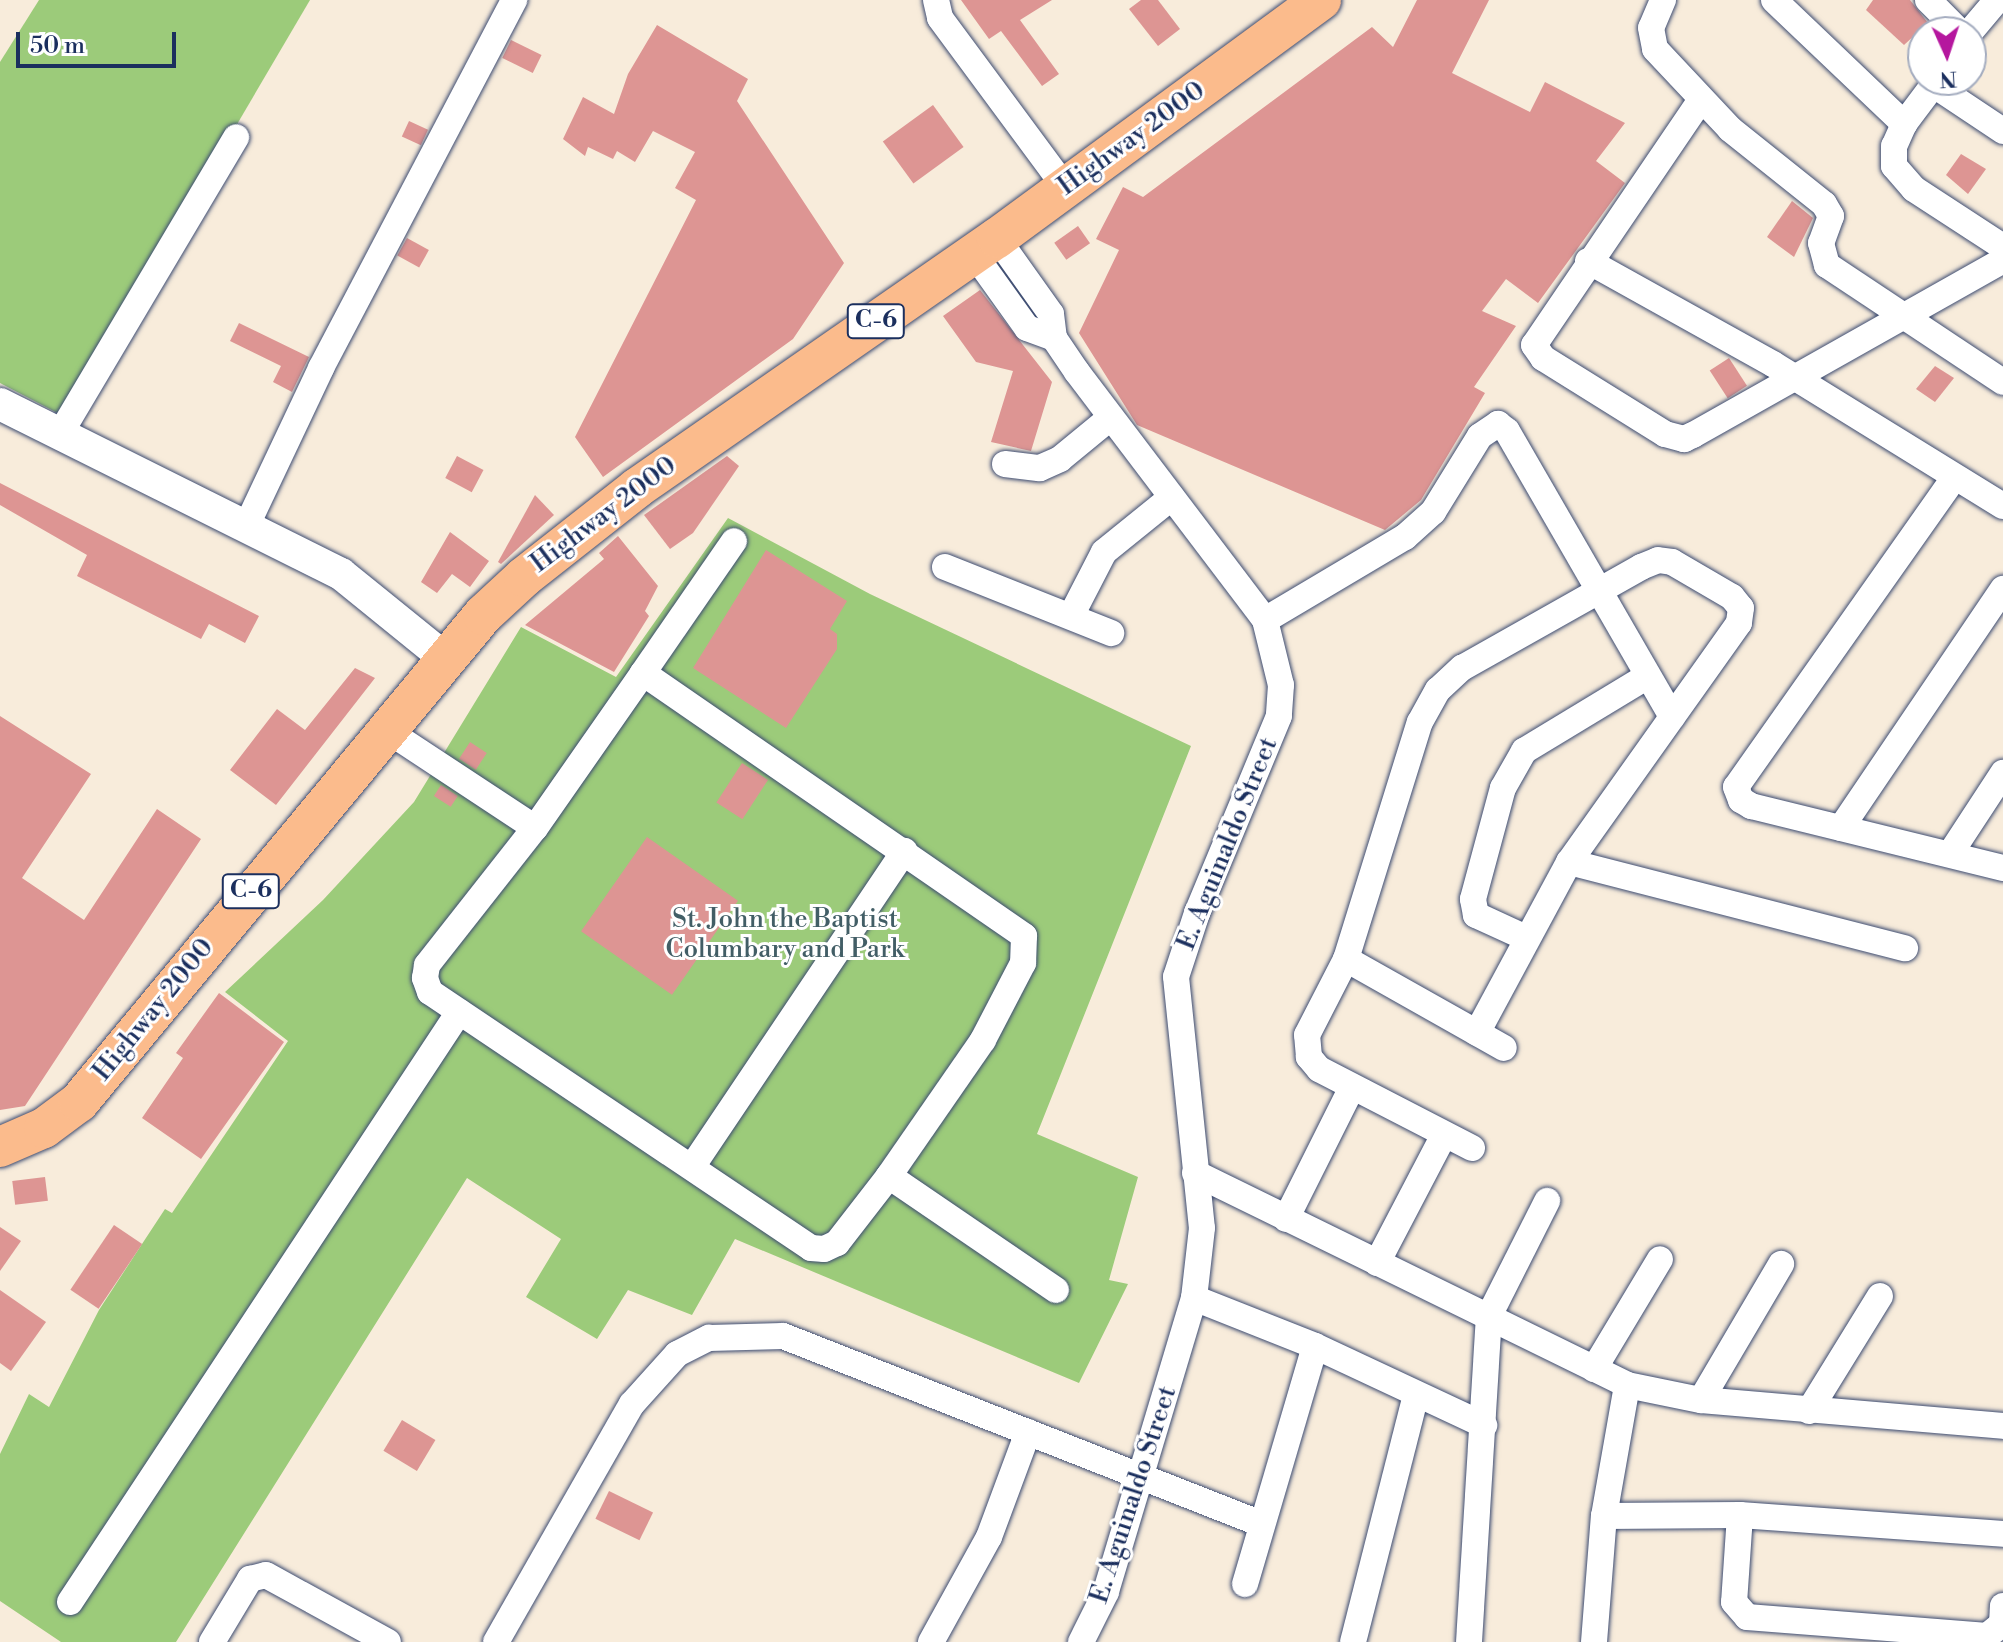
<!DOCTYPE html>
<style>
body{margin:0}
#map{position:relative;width:2003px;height:1642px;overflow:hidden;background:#f8ecdb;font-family:"Libre Bodoni",serif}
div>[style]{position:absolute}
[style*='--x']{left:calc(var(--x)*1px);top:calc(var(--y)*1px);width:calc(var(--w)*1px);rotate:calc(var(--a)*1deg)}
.green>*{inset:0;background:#9ccb7a}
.building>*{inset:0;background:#dd9593;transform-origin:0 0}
.roads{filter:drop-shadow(0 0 2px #3c4b71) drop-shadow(0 0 2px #3c4b71)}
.minor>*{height:26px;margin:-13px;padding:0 13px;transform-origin:13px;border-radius:13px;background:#fff}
.tertiary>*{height:32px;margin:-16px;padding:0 16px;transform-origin:16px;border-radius:16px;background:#fff}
.primary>*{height:40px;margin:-20px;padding:0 20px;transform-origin:20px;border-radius:20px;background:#fbbb8c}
span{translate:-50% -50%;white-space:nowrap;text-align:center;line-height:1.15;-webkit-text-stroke:6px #fff;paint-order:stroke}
.shield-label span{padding:2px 6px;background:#fff;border:2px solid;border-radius:6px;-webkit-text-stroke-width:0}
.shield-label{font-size:24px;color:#1b2f5e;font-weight:700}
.street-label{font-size:26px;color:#1b2f5e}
.park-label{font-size:26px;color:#425e66}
.north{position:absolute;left:1907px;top:16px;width:80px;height:80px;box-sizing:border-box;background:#fff;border:2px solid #a4acbf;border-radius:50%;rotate:177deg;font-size:22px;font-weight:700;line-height:32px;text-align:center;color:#1b2f5e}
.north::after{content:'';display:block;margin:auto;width:28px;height:36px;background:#b5179e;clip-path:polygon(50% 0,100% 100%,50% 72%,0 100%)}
.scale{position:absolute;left:16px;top:32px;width:160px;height:36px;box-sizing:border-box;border:4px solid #1b2f5e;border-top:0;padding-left:10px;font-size:24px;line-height:28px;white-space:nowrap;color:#1b2f5e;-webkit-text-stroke:6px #fff;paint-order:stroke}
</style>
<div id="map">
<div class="green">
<div style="clip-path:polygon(39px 0,310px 0,65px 417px,0 383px,0 62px)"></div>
<div style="clip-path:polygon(728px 518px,870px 594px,1191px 746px,1037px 1134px,1138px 1177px,1109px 1280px,1128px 1284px,1079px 1383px,735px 1239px,692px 1315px,628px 1290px,597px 1339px,526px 1297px,561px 1239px,467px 1178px,176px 1642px,61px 1642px,0 1601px,0 1454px,29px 1394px,49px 1407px,99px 1310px,142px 1244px,165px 1209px,172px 1213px,288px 1041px,225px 992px,323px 900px,414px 802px,521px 627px,616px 677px)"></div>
</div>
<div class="building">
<div style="clip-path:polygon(961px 0,1052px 0,1020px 20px,1059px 74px,1042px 86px,1001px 31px,989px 39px)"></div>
<div style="clip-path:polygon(1141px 0,1158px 0,1180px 29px,1158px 46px,1129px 9px)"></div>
<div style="clip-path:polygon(1417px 0,1489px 0,1452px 73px,1530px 112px,1545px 82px,1625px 123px,1596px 161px,1625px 183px,1538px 303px,1506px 279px,1482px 311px,1516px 326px,1474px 387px,1485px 393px,1421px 500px,1385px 530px,1137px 425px,1079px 333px,1119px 250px,1096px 239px,1123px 187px,1143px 197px,1372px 27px,1393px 47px)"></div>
<div style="clip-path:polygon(1873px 0,1910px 0,1928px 23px,1904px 45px,1866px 10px)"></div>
<div style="clip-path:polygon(657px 25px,748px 79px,737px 101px,844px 263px,793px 339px,603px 477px,575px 437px,696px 200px,675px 188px,695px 152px,653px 131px,635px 162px,617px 151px,613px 159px,588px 147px,585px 156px,563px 139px,583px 97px,614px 114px,628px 74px)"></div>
<div style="left:511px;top:40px;width:34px;height:20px;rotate:26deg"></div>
<div style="left:933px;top:105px;width:52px;height:62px;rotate:54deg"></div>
<div style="left:409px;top:121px;width:21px;height:17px;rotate:25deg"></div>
<div style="clip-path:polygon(1961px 154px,1986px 169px,1968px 194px,1946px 175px)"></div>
<div style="clip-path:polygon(1792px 201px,1813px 218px,1794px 257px,1767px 237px)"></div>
<div style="left:1078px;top:226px;width:21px;height:29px;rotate:55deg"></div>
<div style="left:407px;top:238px;width:25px;height:20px;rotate:29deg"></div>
<div style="clip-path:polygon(980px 290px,1052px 382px,1031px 451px,991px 442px,1013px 371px,976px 362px,943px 316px)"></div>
<div style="clip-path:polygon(239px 323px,309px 357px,292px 392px,273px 382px,281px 366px,230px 341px)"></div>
<div style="left:1729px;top:358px;width:33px;height:23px;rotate:57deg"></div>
<div style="clip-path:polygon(1935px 366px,1954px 378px,1935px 402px,1916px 389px)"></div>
<div style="left:457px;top:456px;width:30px;height:25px;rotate:28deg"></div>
<div style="clip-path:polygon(727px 456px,739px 466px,693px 533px,670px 549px,644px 515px)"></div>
<div style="clip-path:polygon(0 483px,259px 616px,245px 643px,209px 624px,201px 639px,77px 576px,87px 555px,0 505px)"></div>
<div style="clip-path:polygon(535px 495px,554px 515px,501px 564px,498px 562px)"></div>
<div style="clip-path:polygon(450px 532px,489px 561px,470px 587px,452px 574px,437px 593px,421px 582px)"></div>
<div style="clip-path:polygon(618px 536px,658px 586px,645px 611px,649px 616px,614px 672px,525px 625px,604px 559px,599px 553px)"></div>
<div style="clip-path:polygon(766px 550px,847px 601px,830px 629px,837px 634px,837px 649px,786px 728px,693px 668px)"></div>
<div style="clip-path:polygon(355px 668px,375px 678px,276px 805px,230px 770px,277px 709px,305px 730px)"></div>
<div style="clip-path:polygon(0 716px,91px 774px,22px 878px,84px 920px,157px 809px,201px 839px,25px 1106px,0 1110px)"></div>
<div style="left:470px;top:742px;width:20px;height:20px;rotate:33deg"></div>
<div style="left:742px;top:763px;width:31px;height:47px;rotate:33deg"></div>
<div style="left:441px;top:785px;width:20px;height:13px;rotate:33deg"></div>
<div style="left:647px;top:837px;width:111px;height:115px;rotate:35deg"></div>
<div style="clip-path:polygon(219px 993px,284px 1042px,201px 1159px,142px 1118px,183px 1058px,176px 1053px)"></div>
<div style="left:45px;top:1177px;width:24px;height:33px;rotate:83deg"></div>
<div style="left:114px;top:1225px;width:34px;height:78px;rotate:34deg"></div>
<div style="clip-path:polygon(0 1227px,21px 1241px,0 1271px)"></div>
<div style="clip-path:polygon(0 1290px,46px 1322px,11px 1371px,0 1363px)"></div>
<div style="left:402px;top:1420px;width:39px;height:36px;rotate:31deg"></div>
<div style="left:609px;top:1491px;width:49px;height:31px;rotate:26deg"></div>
</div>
<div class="roads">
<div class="minor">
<div style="--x:936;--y:0;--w:18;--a:77"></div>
<div style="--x:940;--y:18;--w:212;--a:53.5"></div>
<div style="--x:1663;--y:0;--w:30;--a:113"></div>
<div style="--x:1651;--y:28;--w:21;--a:79"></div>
<div style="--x:1655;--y:49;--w:110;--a:46.8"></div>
<div style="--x:1730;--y:129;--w:120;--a:38.6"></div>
<div style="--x:1824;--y:204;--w:14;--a:60"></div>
<div style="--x:1831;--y:216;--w:29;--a:110"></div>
<div style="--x:1821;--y:243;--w:23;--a:75"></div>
<div style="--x:1827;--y:265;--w:211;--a:33.6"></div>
<div style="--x:1774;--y:0;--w:180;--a:43.6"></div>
<div style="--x:1928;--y:0;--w:45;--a:45"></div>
<div style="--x:1970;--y:32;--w:42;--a:-49.8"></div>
<div style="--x:1937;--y:80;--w:55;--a:126.9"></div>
<div style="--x:1904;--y:124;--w:24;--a:114"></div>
<div style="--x:1894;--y:146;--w:20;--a:90"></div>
<div style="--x:1894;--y:166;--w:30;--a:49"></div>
<div style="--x:1914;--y:189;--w:106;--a:33.1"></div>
<div style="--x:1934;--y:85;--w:83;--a:33.7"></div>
<div style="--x:1700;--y:101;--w:295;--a:124.2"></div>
<div style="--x:1534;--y:345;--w:16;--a:55"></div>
<div style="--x:1543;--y:358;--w:144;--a:31.9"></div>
<div style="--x:1665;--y:434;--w:20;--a:15"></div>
<div style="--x:1684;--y:439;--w:10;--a:-24"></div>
<div style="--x:1693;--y:435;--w:356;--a:-29.4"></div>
<div style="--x:997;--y:238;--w:93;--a:54.6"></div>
<div style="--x:1051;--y:314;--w:24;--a:83"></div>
<div style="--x:1054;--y:338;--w:41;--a:55.9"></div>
<div style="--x:1077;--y:372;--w:311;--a:52.8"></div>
<div style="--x:1265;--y:620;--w:67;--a:76.2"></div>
<div style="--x:1281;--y:685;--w:31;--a:94"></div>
<div style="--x:1279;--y:716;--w:213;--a:112.6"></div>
<div style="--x:1197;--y:913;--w:67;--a:108.2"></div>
<div style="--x:1176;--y:977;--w:252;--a:84.1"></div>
<div style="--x:1202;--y:1228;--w:70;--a:96.5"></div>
<div style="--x:1194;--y:1298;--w:307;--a:106.7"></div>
<div style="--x:1106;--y:1592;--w:56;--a:116.6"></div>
<div style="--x:974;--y:254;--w:91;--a:54.4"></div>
<div style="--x:1027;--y:328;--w:29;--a:20"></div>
<div style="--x:1588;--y:261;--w:212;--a:29.1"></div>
<div style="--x:1773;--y:364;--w:270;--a:31.7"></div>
<div style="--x:60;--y:434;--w:345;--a:-59.3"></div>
<div style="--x:1005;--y:464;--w:35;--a:7"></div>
<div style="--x:1040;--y:468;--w:22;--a:-24"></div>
<div style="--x:1060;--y:459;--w:65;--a:-39.4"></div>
<div style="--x:1954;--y:478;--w:378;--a:125.2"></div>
<div style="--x:1736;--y:787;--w:14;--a:69"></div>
<div style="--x:1741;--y:800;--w:12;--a:31"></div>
<div style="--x:1751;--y:806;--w:260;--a:13.8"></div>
<div style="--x:246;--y:527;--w:176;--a:-64.7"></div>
<div style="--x:321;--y:368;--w:416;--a:-62.3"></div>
<div style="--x:945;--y:567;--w:179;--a:21.7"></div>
<div style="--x:1071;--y:616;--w:72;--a:-62.7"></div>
<div style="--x:1104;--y:552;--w:87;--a:-39"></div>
<div style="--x:1265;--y:620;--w:163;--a:-30.7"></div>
<div style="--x:1405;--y:537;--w:38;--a:-42"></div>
<div style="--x:1433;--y:512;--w:89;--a:-58.3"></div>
<div style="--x:1480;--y:436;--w:22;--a:-34"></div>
<div style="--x:1498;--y:424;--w:11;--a:38"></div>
<div style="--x:1507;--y:431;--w:330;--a:60"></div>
<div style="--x:643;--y:673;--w:463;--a:34.6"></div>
<div style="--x:1024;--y:936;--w:27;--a:92"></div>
<div style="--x:1023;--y:963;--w:87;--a:117.5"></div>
<div style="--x:983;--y:1040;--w:165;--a:124.7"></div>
<div style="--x:889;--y:1176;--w:85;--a:127.8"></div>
<div style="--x:837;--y:1243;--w:14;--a:155"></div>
<div style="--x:824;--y:1249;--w:13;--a:-176"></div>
<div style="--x:811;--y:1248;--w:459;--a:-146.1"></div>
<div style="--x:430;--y:992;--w:15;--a:-110"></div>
<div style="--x:425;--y:978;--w:13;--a:-81"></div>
<div style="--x:427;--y:965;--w:174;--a:-51.8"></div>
<div style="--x:535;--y:828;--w:189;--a:-55.1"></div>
<div style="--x:643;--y:673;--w:160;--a:-55.4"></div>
<div style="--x:388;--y:731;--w:176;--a:33.4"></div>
<div style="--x:1841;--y:828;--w:289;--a:-55.9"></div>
<div style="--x:1950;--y:854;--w:97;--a:-56.8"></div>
<div style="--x:1569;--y:862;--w:347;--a:14.4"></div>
<div style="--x:1524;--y:937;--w:53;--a:-155.4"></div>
<div style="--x:1476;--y:915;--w:16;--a:-101"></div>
<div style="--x:1473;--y:899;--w:115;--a:-74.9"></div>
<div style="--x:1503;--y:788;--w:43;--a:-60.4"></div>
<div style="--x:1524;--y:751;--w:143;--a:-31.2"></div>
<div style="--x:1346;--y:959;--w:181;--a:29.4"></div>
<div style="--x:1472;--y:1148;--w:172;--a:-152.7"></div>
<div style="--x:1319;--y:1069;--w:16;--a:-130"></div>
<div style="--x:1309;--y:1057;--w:22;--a:-95"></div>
<div style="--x:1307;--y:1035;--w:85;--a:-62.8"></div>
<div style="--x:1346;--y:959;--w:248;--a:-72.7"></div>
<div style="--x:1420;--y:722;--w:37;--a:-61"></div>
<div style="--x:1438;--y:690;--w:33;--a:-43"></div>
<div style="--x:1462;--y:668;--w:206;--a:-29.4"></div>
<div style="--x:1641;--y:567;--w:18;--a:-22"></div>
<div style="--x:1658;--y:560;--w:14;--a:8"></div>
<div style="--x:1672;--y:562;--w:69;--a:30.3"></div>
<div style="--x:1732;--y:597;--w:14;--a:51"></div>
<div style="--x:1741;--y:608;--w:15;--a:98"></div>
<div style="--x:1739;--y:623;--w:293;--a:125.4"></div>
<div style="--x:1569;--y:862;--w:194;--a:118.3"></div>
<div style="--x:692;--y:1167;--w:381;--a:-56.1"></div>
<div style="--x:1195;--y:1173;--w:481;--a:26.1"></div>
<div style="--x:1627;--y:1385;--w:76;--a:11.5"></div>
<div style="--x:1701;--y:1400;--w:303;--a:4.9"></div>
<div style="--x:889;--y:1176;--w:202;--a:34.3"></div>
<div style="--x:1286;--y:1219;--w:145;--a:-63.4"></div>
<div style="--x:1377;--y:1263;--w:144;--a:-62.4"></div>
<div style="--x:1194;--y:1298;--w:130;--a:21.6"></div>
<div style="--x:1315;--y:1346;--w:187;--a:25.1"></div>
<div style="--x:1594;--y:1369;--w:128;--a:-59"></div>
<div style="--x:1701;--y:1400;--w:158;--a:-59.5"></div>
<div style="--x:1809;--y:1411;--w:135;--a:-58.3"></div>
<div style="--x:1740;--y:1515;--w:87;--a:93.9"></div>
<div style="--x:1734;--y:1602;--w:20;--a:49"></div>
<div style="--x:1747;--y:1617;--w:241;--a:4.5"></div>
<div style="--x:1987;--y:1636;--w:19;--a:-39"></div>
<div style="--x:2002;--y:1624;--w:18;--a:-87"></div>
<div style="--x:1604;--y:1516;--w:136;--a:-0.4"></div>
<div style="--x:1740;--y:1515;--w:264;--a:4.1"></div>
<div style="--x:1245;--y:1584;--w:248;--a:-73.6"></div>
<div style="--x:70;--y:1602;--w:707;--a:-56.6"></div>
<div style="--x:212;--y:1642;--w:74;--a:-58.9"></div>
<div style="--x:250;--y:1579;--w:16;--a:-14"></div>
<div style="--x:266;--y:1575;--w:139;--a:28.8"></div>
<div style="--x:496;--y:1642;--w:274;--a:-60.3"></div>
<div style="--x:632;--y:1404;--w:67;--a:-48"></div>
<div style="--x:677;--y:1354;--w:36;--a:-27"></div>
<div style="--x:709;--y:1338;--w:74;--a:-1.5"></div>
<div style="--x:783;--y:1336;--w:511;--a:21.45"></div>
<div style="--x:931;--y:1642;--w:120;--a:-61.1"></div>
<div style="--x:989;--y:1537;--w:112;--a:-69.6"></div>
<div style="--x:1353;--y:1642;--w:255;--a:-75.7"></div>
<div style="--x:1469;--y:1642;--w:327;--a:-86.5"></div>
<div style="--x:1489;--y:1316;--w:129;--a:-63.2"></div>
<div style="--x:1594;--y:1642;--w:126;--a:-85.5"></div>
<div style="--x:1604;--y:1516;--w:133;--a:-80"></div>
</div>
<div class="tertiary">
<div style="--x:0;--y:404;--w:381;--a:26.5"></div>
<div style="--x:341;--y:574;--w:135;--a:39"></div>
</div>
<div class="primary">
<div style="--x:0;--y:1147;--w:48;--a:-23.4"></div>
<div style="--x:44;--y:1128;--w:44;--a:-36.6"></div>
<div style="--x:79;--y:1102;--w:633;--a:-50.32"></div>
<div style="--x:483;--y:615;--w:56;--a:-42.8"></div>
<div style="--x:524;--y:577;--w:144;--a:-38.2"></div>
<div style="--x:637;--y:488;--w:438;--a:-34.8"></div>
<div style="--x:997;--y:238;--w:402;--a:-36.3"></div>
</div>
</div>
<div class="shield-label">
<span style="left:876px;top:321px">C-6</span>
<span style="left:251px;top:891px">C-6</span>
</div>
<div class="street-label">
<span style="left:1132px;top:139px;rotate:-36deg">Highway 2000</span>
<span style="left:604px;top:515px;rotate:-37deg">Highway 2000</span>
<span style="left:1228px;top:844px;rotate:-68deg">E. Aguinaldo Street</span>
<span style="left:154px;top:1010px;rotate:-51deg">Highway 2000</span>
<span style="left:1134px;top:1495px;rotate:-72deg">E. Aguinaldo Street</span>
</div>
<div class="park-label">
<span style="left:785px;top:935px">St. John the Baptist<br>Columbary and Park</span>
</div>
<div class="north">N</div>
<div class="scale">50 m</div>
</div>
